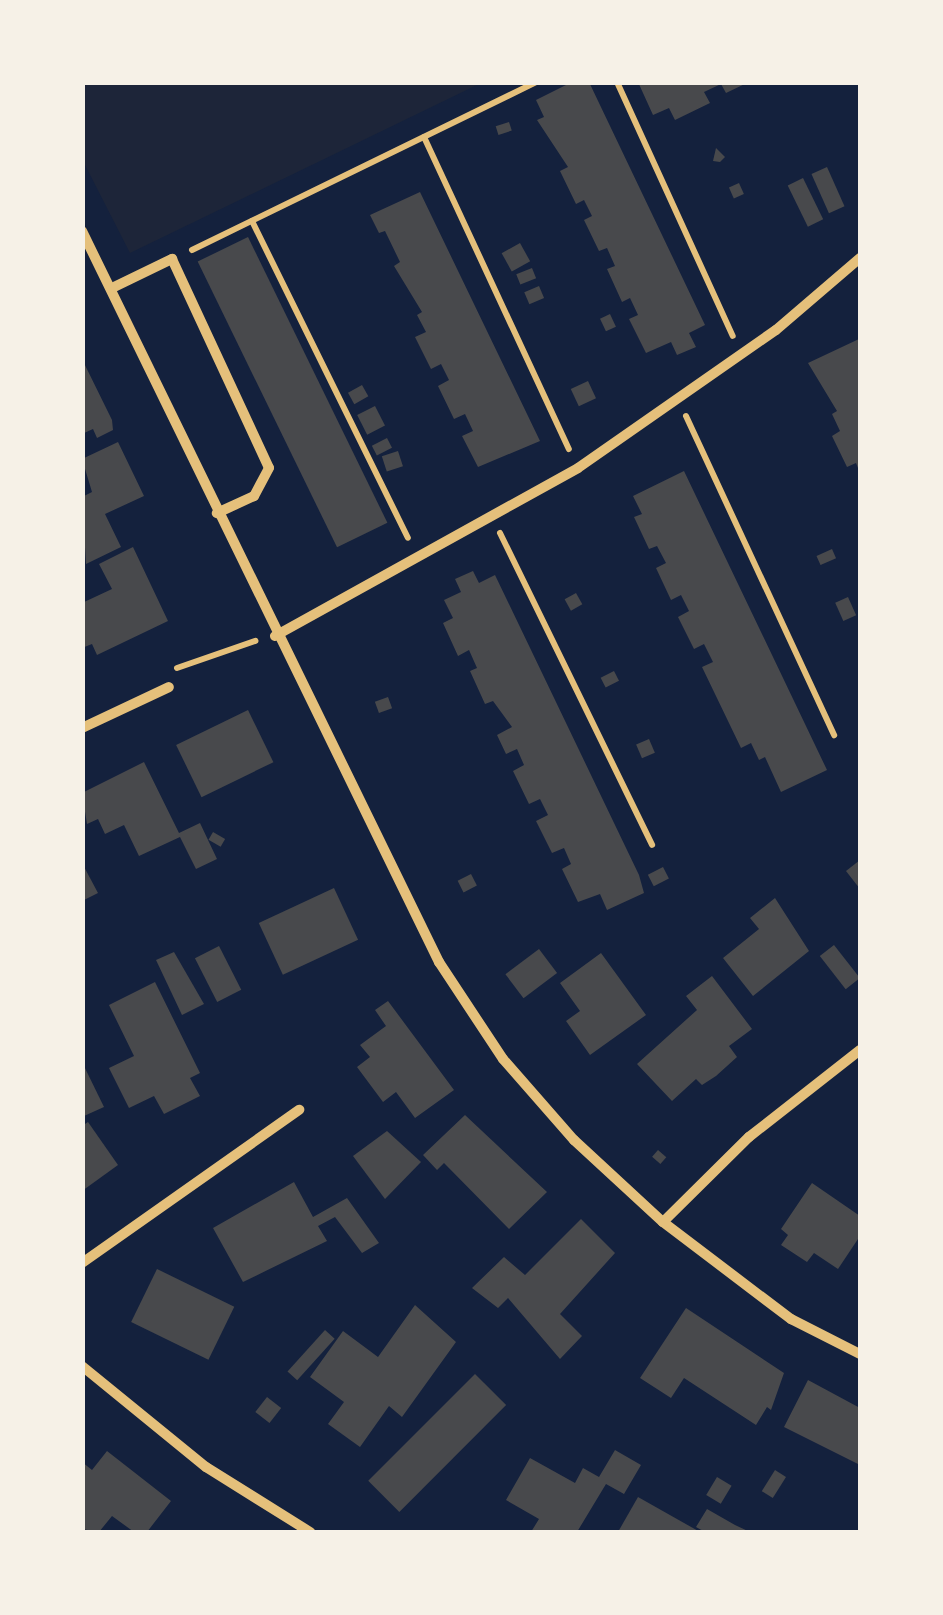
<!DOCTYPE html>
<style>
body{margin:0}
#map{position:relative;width:943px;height:1615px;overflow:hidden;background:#14213d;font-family:Roboto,sans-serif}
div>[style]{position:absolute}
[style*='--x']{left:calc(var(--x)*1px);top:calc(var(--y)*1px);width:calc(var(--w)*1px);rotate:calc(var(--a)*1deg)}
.green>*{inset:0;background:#1d2539}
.building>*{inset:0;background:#48494c;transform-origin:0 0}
.path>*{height:6px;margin:-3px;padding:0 3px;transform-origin:3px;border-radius:3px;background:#e5c07b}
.minor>*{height:10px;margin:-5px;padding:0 5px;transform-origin:5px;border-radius:5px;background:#e5c07b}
span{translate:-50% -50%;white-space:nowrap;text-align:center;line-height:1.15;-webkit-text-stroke:8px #f6f1e7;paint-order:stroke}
.frame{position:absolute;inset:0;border:85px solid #f6f1e7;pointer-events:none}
</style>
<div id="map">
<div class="green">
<div style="clip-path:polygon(83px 82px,481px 82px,481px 83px,130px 253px,83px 161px)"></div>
</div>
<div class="building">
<div style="clip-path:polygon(572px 82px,589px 82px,705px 325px,689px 333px,696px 347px,677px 355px,671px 342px,646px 353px,629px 319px,638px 315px,630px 298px,622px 302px,607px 269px,615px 266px,607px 248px,599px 251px,584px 220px,592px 216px,584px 200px,576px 204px,560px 171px,568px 167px,537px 120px,544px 117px,536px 100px)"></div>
<div style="clip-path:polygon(638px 82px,749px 82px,726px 93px,721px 84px,704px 92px,710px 103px,675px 120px,669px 108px,653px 115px)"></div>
<div style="left:509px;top:122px;width:9px;height:14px;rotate:72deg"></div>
<div style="clip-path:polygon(716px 148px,725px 157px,720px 162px,713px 161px)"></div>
<div style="left:827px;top:167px;width:43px;height:17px;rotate:66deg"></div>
<div style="left:803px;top:178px;width:46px;height:17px;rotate:64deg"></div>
<div style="left:739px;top:183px;width:12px;height:11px;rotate:66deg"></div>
<div style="clip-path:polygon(420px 192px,540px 441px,478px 467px,462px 436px,473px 431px,465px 414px,454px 419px,438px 386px,449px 380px,441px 364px,431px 369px,415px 337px,426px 332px,417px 315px,422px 312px,394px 266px,400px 262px,385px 231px,379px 233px,370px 215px)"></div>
<div style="left:248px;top:237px;width:318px;height:56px;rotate:64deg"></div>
<div style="left:520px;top:243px;width:21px;height:21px;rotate:61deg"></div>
<div style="left:532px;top:268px;width:11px;height:17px;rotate:68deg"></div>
<div style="left:539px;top:286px;width:13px;height:16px;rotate:67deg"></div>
<div style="left:610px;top:314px;width:14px;height:11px;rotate:65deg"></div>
<div style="clip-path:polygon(859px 339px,860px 342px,860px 473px,856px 463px,847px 467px,832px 436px,840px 431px,832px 414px,837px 411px,808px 363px)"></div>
<div style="clip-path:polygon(82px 359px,112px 420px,113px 430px,97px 438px,93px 429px,82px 434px)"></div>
<div style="left:588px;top:381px;width:19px;height:19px;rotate:65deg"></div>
<div style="left:362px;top:385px;width:13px;height:16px;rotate:61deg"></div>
<div style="left:375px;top:406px;width:22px;height:20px;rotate:63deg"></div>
<div style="left:387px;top:438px;width:11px;height:17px;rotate:63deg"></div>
<div style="clip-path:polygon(118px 442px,144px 496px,105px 514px,121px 547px,86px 564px,82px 497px,92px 492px,82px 459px)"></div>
<div style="left:398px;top:451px;width:16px;height:17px;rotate:72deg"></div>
<div style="clip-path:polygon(684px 471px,827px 770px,781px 792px,765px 757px,759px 760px,751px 743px,741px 748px,702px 667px,713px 662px,704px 644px,694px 649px,678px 617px,689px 611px,681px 595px,671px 600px,656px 568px,666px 563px,657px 546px,649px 549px,634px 517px,642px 514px,633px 496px)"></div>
<div style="clip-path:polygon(133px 547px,168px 621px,97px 655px,92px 644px,82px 648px,82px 603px,112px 589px,99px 564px)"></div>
<div style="left:832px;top:549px;width:10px;height:17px;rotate:66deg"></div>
<div style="clip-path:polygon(473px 571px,479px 583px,495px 575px,639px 875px,644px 893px,607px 910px,600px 894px,578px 902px,562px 869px,571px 864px,564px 848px,552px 853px,536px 821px,548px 815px,540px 799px,529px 804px,513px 771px,524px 765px,517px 749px,506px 754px,497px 735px,512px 727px,493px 701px,485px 704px,470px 671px,477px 668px,469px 650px,458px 656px,443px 623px,453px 618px,444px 600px,461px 592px,455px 579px)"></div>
<div style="left:576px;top:593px;width:13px;height:13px;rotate:61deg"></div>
<div style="left:848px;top:597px;width:20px;height:14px;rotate:66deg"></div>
<div style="left:614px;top:671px;width:11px;height:15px;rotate:63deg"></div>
<div style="left:388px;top:697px;width:12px;height:14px;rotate:70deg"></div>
<div style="left:248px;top:710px;width:58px;height:80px;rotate:64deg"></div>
<div style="left:649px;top:739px;width:15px;height:14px;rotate:67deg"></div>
<div style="clip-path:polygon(144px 762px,179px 833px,200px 823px,217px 859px,196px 869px,180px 837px,139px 856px,124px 825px,105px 834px,98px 819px,87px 824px,82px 793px)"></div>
<div style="left:213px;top:832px;width:14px;height:9px;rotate:30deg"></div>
<div style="clip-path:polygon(860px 860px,860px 889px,846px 871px)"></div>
<div style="clip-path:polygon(82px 863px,98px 893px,82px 901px)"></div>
<div style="left:663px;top:867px;width:13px;height:17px;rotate:63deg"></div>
<div style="left:471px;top:874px;width:13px;height:15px;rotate:63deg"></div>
<div style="left:334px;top:888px;width:57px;height:83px;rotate:65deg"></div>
<div style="clip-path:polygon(775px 898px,809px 951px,753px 996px,723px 958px,759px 929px,750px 918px)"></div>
<div style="left:834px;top:945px;width:42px;height:18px;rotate:52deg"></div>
<div style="left:219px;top:946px;width:49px;height:27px;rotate:63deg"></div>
<div style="left:539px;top:949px;width:30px;height:42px;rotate:53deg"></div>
<div style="clip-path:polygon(174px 952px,204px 1004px,182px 1015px,156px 960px)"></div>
<div style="clip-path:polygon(601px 953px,646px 1015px,590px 1055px,566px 1021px,580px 1011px,560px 983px)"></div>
<div style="clip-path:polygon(712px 976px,752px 1029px,729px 1046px,737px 1057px,716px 1076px,702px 1085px,696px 1079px,672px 1101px,637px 1064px,697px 1010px,686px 996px)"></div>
<div style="clip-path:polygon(155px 982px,200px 1073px,190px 1078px,200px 1096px,164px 1114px,154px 1096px,129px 1108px,109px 1068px,134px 1056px,109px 1005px)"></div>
<div style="clip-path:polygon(388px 1001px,454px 1090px,415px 1118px,396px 1092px,383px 1102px,357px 1067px,370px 1057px,360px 1045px,386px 1026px,375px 1010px)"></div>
<div style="clip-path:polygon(82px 1062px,104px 1107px,84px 1116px,82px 1113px)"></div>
<div style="clip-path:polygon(465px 1115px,547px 1192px,509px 1229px,444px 1163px,437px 1170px,423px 1155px)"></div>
<div style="clip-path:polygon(88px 1122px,118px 1165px,82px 1191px,82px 1126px)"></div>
<div style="clip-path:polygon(387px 1131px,421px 1162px,385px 1199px,353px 1156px)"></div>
<div style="left:658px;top:1150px;width:11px;height:9px;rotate:41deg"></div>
<div style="clip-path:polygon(294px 1182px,313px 1217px,347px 1198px,379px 1243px,362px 1253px,335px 1217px,318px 1226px,327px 1241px,243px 1282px,213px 1228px)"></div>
<div style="clip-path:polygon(812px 1183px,860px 1216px,860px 1236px,838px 1269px,814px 1253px,807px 1262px,781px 1245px,788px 1235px,781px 1229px)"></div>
<div style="clip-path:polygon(581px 1219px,615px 1253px,560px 1314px,582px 1336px,560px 1359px,508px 1298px,498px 1308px,472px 1288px,504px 1257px,525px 1275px)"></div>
<div style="left:157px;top:1269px;width:86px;height:59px;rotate:26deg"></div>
<div style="clip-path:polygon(415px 1305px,456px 1342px,402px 1417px,389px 1406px,360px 1447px,328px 1424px,344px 1402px,310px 1377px,343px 1331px,378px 1357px)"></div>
<div style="clip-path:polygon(686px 1308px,784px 1373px,771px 1410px,767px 1407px,756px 1425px,684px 1378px,671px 1398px,640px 1378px)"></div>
<div style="left:325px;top:1330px;width:13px;height:56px;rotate:42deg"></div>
<div style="left:475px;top:1374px;width:44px;height:151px;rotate:45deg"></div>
<div style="clip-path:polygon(808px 1380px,860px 1408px,860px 1474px,858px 1464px,784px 1427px)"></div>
<div style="left:267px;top:1397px;width:18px;height:19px;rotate:38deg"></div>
<div style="clip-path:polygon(615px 1450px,641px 1465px,624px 1494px,606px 1484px,577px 1532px,531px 1532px,539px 1519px,506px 1500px,530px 1458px,575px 1483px,583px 1468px,599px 1477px)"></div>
<div style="clip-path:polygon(107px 1451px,171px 1501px,147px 1532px,134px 1532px,112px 1516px,99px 1532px,82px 1529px,82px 1462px,92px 1470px)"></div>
<div style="left:775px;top:1470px;width:13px;height:25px;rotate:32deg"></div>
<div style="left:717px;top:1477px;width:17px;height:21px;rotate:31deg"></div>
<div style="clip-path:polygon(638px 1497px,700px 1532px,618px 1532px)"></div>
<div style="clip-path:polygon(707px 1509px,735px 1525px,750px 1532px,705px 1532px,696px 1527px)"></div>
</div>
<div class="path">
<div style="--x:617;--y:82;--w:279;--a:65.5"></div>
<div style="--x:424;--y:137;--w:344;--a:65.1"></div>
<div style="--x:252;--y:221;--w:353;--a:63.8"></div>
<div style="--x:192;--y:250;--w:384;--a:-26"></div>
<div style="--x:686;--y:416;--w:352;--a:65.1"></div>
<div style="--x:500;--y:533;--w:347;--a:64"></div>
<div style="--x:177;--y:668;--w:83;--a:-19.1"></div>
</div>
<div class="minor">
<div style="--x:82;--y:231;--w:814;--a:63.97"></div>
<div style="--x:439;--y:962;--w:116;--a:56.6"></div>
<div style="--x:503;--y:1059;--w:108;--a:48.8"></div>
<div style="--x:574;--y:1140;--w:121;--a:42.7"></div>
<div style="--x:663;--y:1222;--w:161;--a:37.2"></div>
<div style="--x:791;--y:1319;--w:77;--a:26.9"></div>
<div style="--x:112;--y:288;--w:67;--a:-25.8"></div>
<div style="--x:172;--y:259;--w:230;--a:65.1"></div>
<div style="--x:269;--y:468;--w:32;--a:118"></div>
<div style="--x:254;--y:496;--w:41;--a:155.3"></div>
<div style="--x:275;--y:636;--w:346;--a:-29"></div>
<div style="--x:578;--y:468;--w:241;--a:-34.9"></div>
<div style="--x:776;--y:330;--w:111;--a:-40.6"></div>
<div style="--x:82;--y:728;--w:96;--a:-25.2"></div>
<div style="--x:663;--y:1222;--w:121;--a:-44.7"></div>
<div style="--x:749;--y:1137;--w:141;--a:-38.1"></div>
<div style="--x:82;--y:1263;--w:266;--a:-35.2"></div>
<div style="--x:82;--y:1366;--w:160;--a:39.2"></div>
<div style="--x:206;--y:1467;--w:123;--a:32"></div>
</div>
<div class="frame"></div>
</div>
